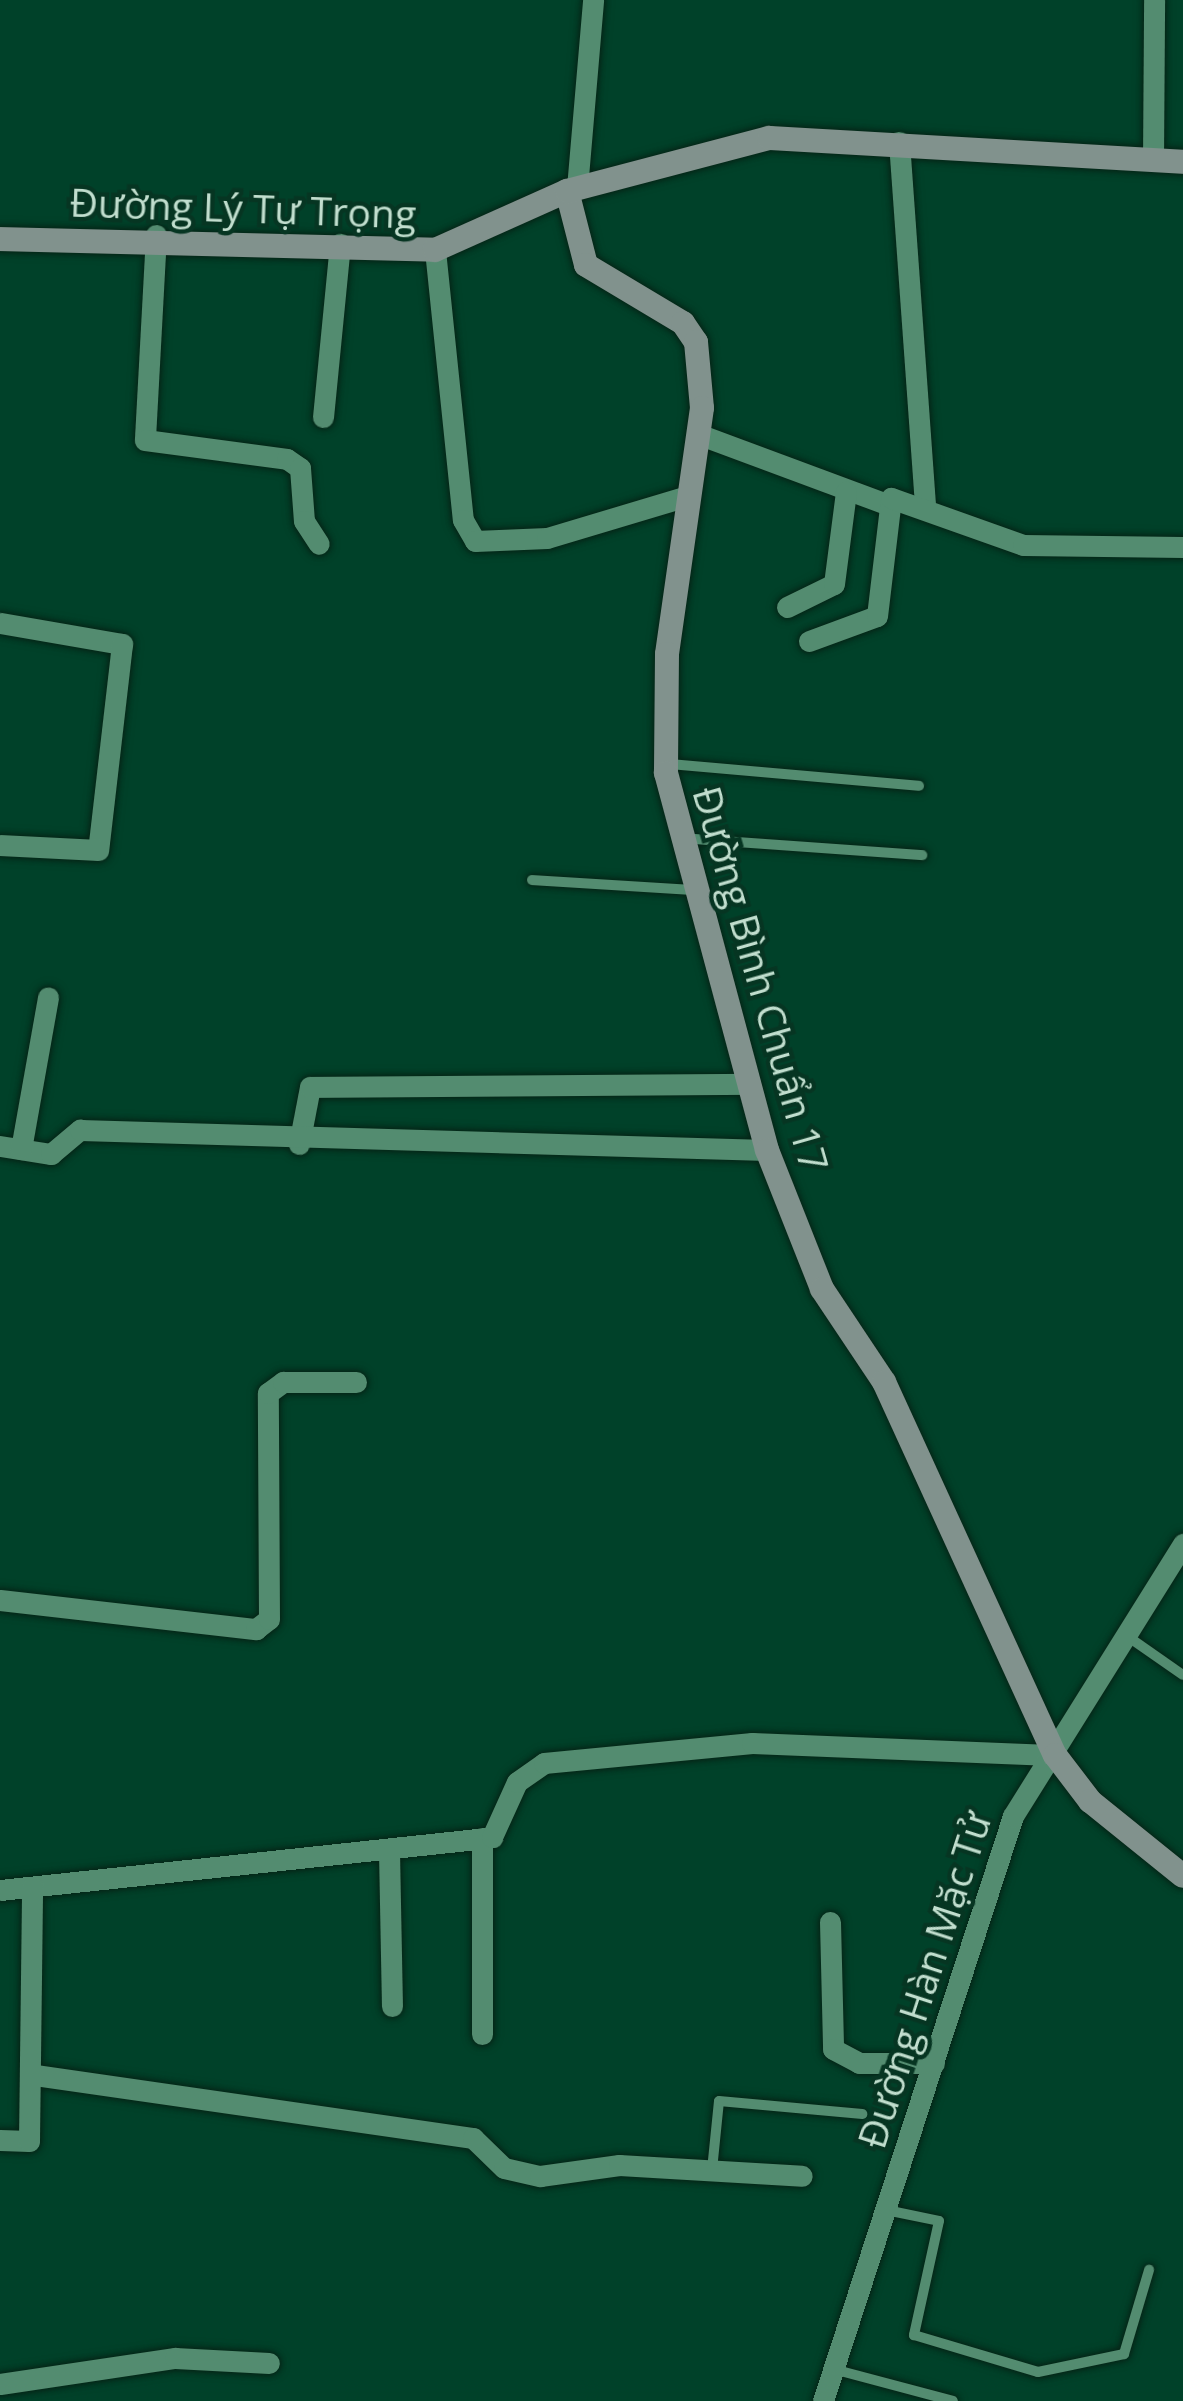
<!DOCTYPE html>
<meta charset="utf-8">
<style>
body{margin:0}
#map{position:relative;width:1183px;height:2401px;overflow:hidden;background:#004129;font-family:"Open Sans",sans-serif}
div>[style]{position:absolute}
[style*='--x']{left:calc(var(--x)*1px);top:calc(var(--y)*1px);width:calc(var(--w)*1px);rotate:calc(var(--a)*1deg)}
.roads{filter:drop-shadow(0 0 3px #052416) drop-shadow(0 0 3px #052416)}
.lane>*{height:10px;margin:-5px;padding:0 5px;transform-origin:5px;border-radius:5px;background:#538c70}
.street>*{height:21px;margin:-10.5px;padding:0 10.5px;transform-origin:10.5px;border-radius:10.5px;background:#538c70}
.secondary>*{height:24px;margin:-12px;padding:0 12px;transform-origin:12px;border-radius:12px;background:#81928d}
span{translate:-50% -50%;white-space:nowrap;text-align:center;line-height:1.15;-webkit-text-stroke:9px #063522;paint-order:stroke}
.street-label{font-size:39px;color:#c1dece}
</style>
<div id="map">
<div class="roads">
<div class="lane">
<div style="--x:669;--y:764;--w:251;--a:5"></div>
<div style="--x:682;--y:838;--w:241;--a:4.1"></div>
<div style="--x:532;--y:880;--w:160;--a:3.6"></div>
<div style="--x:1127;--y:1636;--w:68;--a:34.9"></div>
<div style="--x:712;--y:2170;--w:69;--a:-84.2"></div>
<div style="--x:719;--y:2101;--w:144;--a:5.2"></div>
<div style="--x:886;--y:2210;--w:54;--a:11.7"></div>
<div style="--x:939;--y:2221;--w:117;--a:102.4"></div>
<div style="--x:914;--y:2335;--w:129;--a:16.6"></div>
<div style="--x:1038;--y:2372;--w:88;--a:-11.8"></div>
<div style="--x:1124;--y:2354;--w:88;--a:-73.4"></div>
<div style="--x:833;--y:2369;--w:124;--a:14.9"></div>
</div>
<div class="street">
<div style="--x:899;--y:142;--w:363;--a:85.9"></div>
<div style="--x:1153;--y:160;--w:160;--a:-89.6"></div>
<div style="--x:577;--y:188;--w:189;--a:-85.1"></div>
<div style="--x:156;--y:235;--w:205;--a:93.1"></div>
<div style="--x:145;--y:440;--w:143;--a:7.6"></div>
<div style="--x:287;--y:459;--w:16;--a:35"></div>
<div style="--x:300;--y:468;--w:53;--a:85.7"></div>
<div style="--x:304;--y:521;--w:27;--a:57"></div>
<div style="--x:435;--y:250;--w:271;--a:84.1"></div>
<div style="--x:463;--y:520;--w:24;--a:60"></div>
<div style="--x:475;--y:541;--w:72;--a:-2.4"></div>
<div style="--x:547;--y:538;--w:149;--a:-16.7"></div>
<div style="--x:323;--y:417;--w:174;--a:-84.4"></div>
<div style="--x:698;--y:434;--w:198;--a:20.4"></div>
<div style="--x:787;--y:607;--w:52;--a:-26.1"></div>
<div style="--x:834;--y:584;--w:93;--a:-82.6"></div>
<div style="--x:0;--y:623;--w:124;--a:9.8"></div>
<div style="--x:122;--y:644;--w:207;--a:96.6"></div>
<div style="--x:98;--y:850;--w:98;--a:-177.1"></div>
<div style="--x:809;--y:641;--w:72;--a:-20.2"></div>
<div style="--x:877;--y:616;--w:119;--a:-83.2"></div>
<div style="--x:891;--y:498;--w:140;--a:19.6"></div>
<div style="--x:1023;--y:545;--w:160;--a:0.7"></div>
<div style="--x:299;--y:1144;--w:58;--a:-79.1"></div>
<div style="--x:310;--y:1087;--w:438;--a:-0.4"></div>
<div style="--x:0;--y:1146;--w:52;--a:8.9"></div>
<div style="--x:51;--y:1154;--w:38;--a:-40"></div>
<div style="--x:80;--y:1130;--w:687;--a:1.67"></div>
<div style="--x:21;--y:1149;--w:154;--a:-79.9"></div>
<div style="--x:0;--y:1600;--w:258;--a:6.5"></div>
<div style="--x:256;--y:1629;--w:16;--a:-38"></div>
<div style="--x:269;--y:1619;--w:226;--a:-90.3"></div>
<div style="--x:268;--y:1393;--w:19;--a:-36"></div>
<div style="--x:283;--y:1382;--w:73;--a:0"></div>
<div style="--x:482;--y:1838;--w:196;--a:90"></div>
<div style="--x:389;--y:1851;--w:155;--a:88.9"></div>
<div style="--x:0;--y:1890;--w:495;--a:-6.1"></div>
<div style="--x:492;--y:1837;--w:60;--a:-65.6"></div>
<div style="--x:517;--y:1782;--w:33;--a:-35"></div>
<div style="--x:544;--y:1763;--w:209;--a:-5.5"></div>
<div style="--x:752;--y:1743;--w:303;--a:2.3"></div>
<div style="--x:830;--y:1922;--w:127;--a:88.6"></div>
<div style="--x:833;--y:2049;--w:30;--a:28"></div>
<div style="--x:859;--y:2063;--w:75;--a:0"></div>
<div style="--x:35;--y:2075;--w:443;--a:8.2"></div>
<div style="--x:473;--y:2138;--w:43;--a:44.1"></div>
<div style="--x:504;--y:2168;--w:37;--a:13"></div>
<div style="--x:540;--y:2176;--w:80;--a:-7.9"></div>
<div style="--x:619;--y:2165;--w:183;--a:3.4"></div>
<div style="--x:0;--y:2140;--w:29;--a:2"></div>
<div style="--x:29;--y:2141;--w:254;--a:-89.3"></div>
<div style="--x:0;--y:2384;--w:177;--a:-8.5"></div>
<div style="--x:175;--y:2358;--w:94;--a:3"></div>
<div style="--x:823;--y:2401;--w:615;--a:-72.01"></div>
<div style="--x:1013;--y:1816;--w:321;--a:-58"></div>
</div>
<div class="secondary">
<div style="--x:567;--y:191;--w:76;--a:75.6"></div>
<div style="--x:586;--y:265;--w:113;--a:30.9"></div>
<div style="--x:683;--y:323;--w:23;--a:56"></div>
<div style="--x:696;--y:342;--w:66;--a:84.8"></div>
<div style="--x:702;--y:408;--w:248;--a:98.1"></div>
<div style="--x:667;--y:654;--w:119;--a:90.5"></div>
<div style="--x:666;--y:773;--w:390;--a:75"></div>
<div style="--x:767;--y:1150;--w:149;--a:68.4"></div>
<div style="--x:822;--y:1289;--w:112;--a:56.3"></div>
<div style="--x:884;--y:1382;--w:410;--a:65.4"></div>
<div style="--x:1055;--y:1755;--w:58;--a:52.7"></div>
<div style="--x:1090;--y:1801;--w:119;--a:38.9"></div>
<div style="--x:0;--y:239;--w:435;--a:1.4"></div>
<div style="--x:435;--y:250;--w:145;--a:-24.1"></div>
<div style="--x:567;--y:191;--w:209;--a:-14.7"></div>
<div style="--x:769;--y:138;--w:415;--a:3.3"></div>
</div>
</div>
<div class="street-label">
<span style="left:243px;top:208px;rotate:2deg">Đường Lý Tự Trọng</span>
<span style="left:761px;top:979px;rotate:74deg">Đường Bình Chuẩn 17</span>
<span style="left:924px;top:1980px;rotate:-72deg">Đường Hàn Mặc Tử</span>
</div>
</div>
